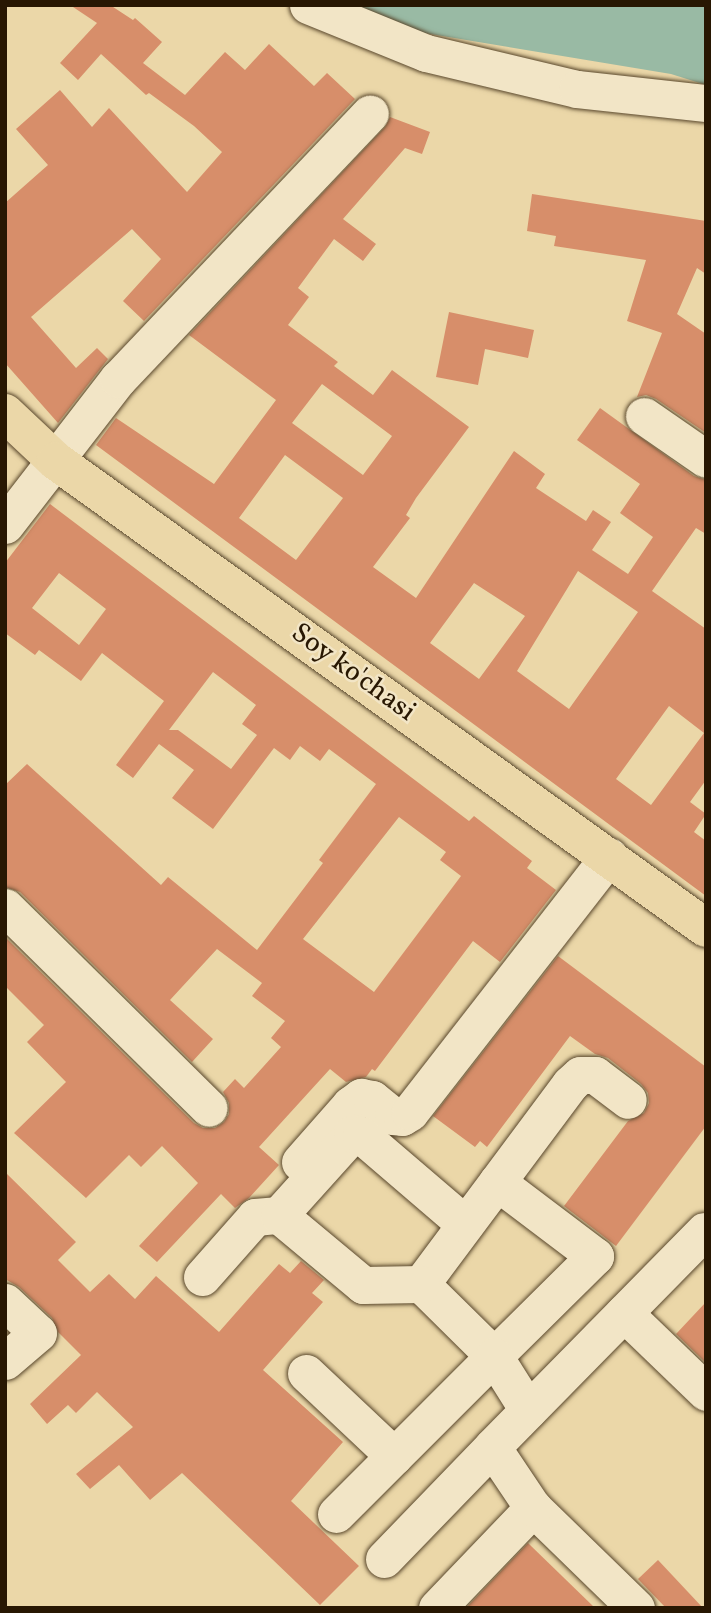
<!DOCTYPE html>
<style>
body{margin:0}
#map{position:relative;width:711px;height:1613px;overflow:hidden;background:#ebd7a8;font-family:Vollkorn,serif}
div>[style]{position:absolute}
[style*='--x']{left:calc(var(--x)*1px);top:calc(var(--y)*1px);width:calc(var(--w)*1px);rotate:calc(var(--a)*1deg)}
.water>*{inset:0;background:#99baa4}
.building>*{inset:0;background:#d78e6a}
.roads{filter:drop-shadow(0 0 2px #59472c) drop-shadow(0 0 2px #59472c)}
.minor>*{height:37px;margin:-18.5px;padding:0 18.5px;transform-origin:18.5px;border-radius:18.5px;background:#f2e5c6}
.major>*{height:38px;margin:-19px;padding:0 19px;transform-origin:19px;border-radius:19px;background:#ebd7a8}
span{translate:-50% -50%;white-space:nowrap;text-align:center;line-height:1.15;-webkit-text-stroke:5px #f2e5c6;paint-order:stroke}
.street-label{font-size:28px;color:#281702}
.frame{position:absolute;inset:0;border:7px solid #281702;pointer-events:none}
</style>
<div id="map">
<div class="water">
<div style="clip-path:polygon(343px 5px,706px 5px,706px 85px,671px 74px,382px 26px)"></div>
</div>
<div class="building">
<div style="clip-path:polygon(70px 5px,110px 5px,133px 20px,135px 18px,162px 42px,143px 63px,185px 95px,225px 52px,245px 70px,269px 44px,314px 86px,327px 73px,355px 99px,144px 321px,123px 301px,161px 259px,132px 229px,31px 317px,76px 368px,97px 348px,108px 359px,58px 423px,5px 363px,5px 203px,48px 165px,16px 129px,60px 90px,92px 127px,109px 108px,187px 192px,222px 152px,194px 126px,149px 93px,146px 95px,101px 54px,78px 80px,60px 63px,97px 23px)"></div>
<div style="clip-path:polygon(evenodd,390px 117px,430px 132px,422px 154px,405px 148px,343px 219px,376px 244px,363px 261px,334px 239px,298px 288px,309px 297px,288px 325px,338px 362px,334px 366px,373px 395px,392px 370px,469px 427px,416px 498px,406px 515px,410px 518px,373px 567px,416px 598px,514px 451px,545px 474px,536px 488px,586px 521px,593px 510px,611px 522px,592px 550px,628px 574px,653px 537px,620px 513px,640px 484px,577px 440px,600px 408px,694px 476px,706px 480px,706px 534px,696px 528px,652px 591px,706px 629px,706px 780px,690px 802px,706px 814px,694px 832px,706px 841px,706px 896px,96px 445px,116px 418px,214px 484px,276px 400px,189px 335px,385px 127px,390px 117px,322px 384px,392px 436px,363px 475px,292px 423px,322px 384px,390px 117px,285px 455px,343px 498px,296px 560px,239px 518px,285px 455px,390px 117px,578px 571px,638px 612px,569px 709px,517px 671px,578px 571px,390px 117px,474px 583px,525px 616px,479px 679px,430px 643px,474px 583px,390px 117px,669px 706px,704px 733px,651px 805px,616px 779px,669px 706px)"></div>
<div style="clip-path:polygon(532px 194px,706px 221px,706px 274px,697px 268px,677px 314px,706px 334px,706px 433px,656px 399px,646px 395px,637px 397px,662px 333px,627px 321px,646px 260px,554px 246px,556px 236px,527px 231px)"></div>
<div style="clip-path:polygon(449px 312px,534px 330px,528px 358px,485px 349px,478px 385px,436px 377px)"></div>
<div style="clip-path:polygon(evenodd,50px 504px,469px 821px,474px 816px,532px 861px,527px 868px,556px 890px,500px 962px,473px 941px,375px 1071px,372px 1069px,366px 1077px,346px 1082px,330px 1069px,259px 1147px,279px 1165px,249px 1198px,235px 1208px,221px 1194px,157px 1262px,139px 1246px,198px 1183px,162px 1146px,141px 1167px,129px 1155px,86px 1198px,14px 1133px,66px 1082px,27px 1042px,44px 1025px,5px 986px,5px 937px,194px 1123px,203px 1128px,215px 1128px,224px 1122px,229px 1114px,229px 1103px,223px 1092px,235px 1079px,244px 1088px,281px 1047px,271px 1038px,285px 1021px,252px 996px,262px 983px,217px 949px,170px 1000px,213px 1039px,192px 1062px,20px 892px,5px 887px,5px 785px,27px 764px,161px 885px,168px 877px,257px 950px,323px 863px,319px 860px,376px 784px,329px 749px,320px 761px,300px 746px,290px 760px,274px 748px,213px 829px,172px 798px,194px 770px,159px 744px,133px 778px,116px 765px,164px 701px,102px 653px,81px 681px,39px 650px,35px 655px,5px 633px,5px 563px,50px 504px,59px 573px,106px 609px,79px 645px,32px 608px,59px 573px,50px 504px,213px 672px,256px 705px,242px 724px,257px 735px,231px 769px,178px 730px,169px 730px,213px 672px,50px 504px,399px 817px,446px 852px,440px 860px,461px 876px,374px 992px,303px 939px,399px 817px)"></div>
<div style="clip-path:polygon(558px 956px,706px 1067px,706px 1126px,616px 1246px,564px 1206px,628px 1121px,644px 1113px,649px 1103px,648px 1093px,641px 1084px,608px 1058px,595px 1054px,570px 1036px,487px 1147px,480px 1141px,475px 1147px,433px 1116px)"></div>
<div style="clip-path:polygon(5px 1172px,76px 1242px,58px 1260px,90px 1292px,109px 1274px,135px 1299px,156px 1276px,219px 1332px,279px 1264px,290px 1273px,301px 1261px,324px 1280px,312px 1293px,323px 1302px,263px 1370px,343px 1442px,291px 1501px,359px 1566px,320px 1605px,182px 1473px,150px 1500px,119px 1465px,90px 1489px,76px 1474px,133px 1427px,97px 1392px,76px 1413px,68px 1405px,47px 1424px,30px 1404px,81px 1355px,58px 1332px,52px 1318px,19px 1287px,5px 1279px)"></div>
<div style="clip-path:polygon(706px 1302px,706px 1363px,676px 1334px)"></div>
<div style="clip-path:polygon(528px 1543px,595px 1608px,466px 1608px)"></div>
<div style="clip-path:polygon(658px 1560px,703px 1608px,666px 1608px,638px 1579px)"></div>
</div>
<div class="roads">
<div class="minor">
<div style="--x:308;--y:5;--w:127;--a:22.1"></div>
<div style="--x:426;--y:53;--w:155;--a:13.4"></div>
<div style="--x:577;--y:89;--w:130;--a:6.2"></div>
<div style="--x:644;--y:416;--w:75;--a:34.7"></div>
<div style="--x:5;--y:525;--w:185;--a:-52.3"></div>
<div style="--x:118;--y:379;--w:366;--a:-46.5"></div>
<div style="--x:5;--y:907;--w:286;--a:44.6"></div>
<div style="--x:300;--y:1162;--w:76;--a:-48.7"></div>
<div style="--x:350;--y:1105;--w:14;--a:-36"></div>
<div style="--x:361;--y:1097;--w:11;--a:10"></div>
<div style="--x:372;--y:1099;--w:27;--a:39"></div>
<div style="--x:393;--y:1116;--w:9;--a:6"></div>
<div style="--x:402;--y:1117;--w:9;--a:-32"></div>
<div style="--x:410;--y:1112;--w:324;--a:-52.1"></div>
<div style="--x:497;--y:1182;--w:123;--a:37.1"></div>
<div style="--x:595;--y:1256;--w:142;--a:135.3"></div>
<div style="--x:494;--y:1356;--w:103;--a:-135.4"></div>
<div style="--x:421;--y:1284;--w:249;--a:-53.3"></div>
<div style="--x:570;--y:1084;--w:13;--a:-42"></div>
<div style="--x:580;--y:1075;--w:15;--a:0"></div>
<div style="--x:595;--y:1075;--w:41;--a:37.1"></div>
<div style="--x:202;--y:1277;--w:80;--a:-48.5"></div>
<div style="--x:255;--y:1217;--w:24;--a:-5"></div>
<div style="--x:421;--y:1284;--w:58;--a:179"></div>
<div style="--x:363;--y:1285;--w:109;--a:-140.2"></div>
<div style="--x:279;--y:1215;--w:109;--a:-48"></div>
<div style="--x:352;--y:1134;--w:9;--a:6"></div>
<div style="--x:361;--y:1135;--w:137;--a:40.6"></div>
<div style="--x:5;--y:1302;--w:45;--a:43.2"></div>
<div style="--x:38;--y:1333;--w:43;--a:139.7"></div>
<div style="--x:624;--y:1313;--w:114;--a:43.9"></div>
<div style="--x:306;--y:1373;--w:121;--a:43.3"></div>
<div style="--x:336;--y:1514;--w:223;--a:-45"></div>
<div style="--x:494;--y:1356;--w:64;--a:57.8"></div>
<div style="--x:384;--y:1559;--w:156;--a:-46"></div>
<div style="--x:437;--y:1608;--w:139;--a:-46.2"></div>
<div style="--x:636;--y:1608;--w:144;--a:-135.8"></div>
<div style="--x:533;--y:1508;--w:73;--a:-123.9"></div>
<div style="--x:492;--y:1447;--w:303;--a:-45.5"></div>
</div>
<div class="major">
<div style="--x:5;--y:413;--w:70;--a:43.3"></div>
<div style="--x:56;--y:461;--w:800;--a:35.7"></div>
</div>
</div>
<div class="street-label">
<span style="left:353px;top:673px;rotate:36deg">Soy ko'chasi</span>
</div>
<div class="frame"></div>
</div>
